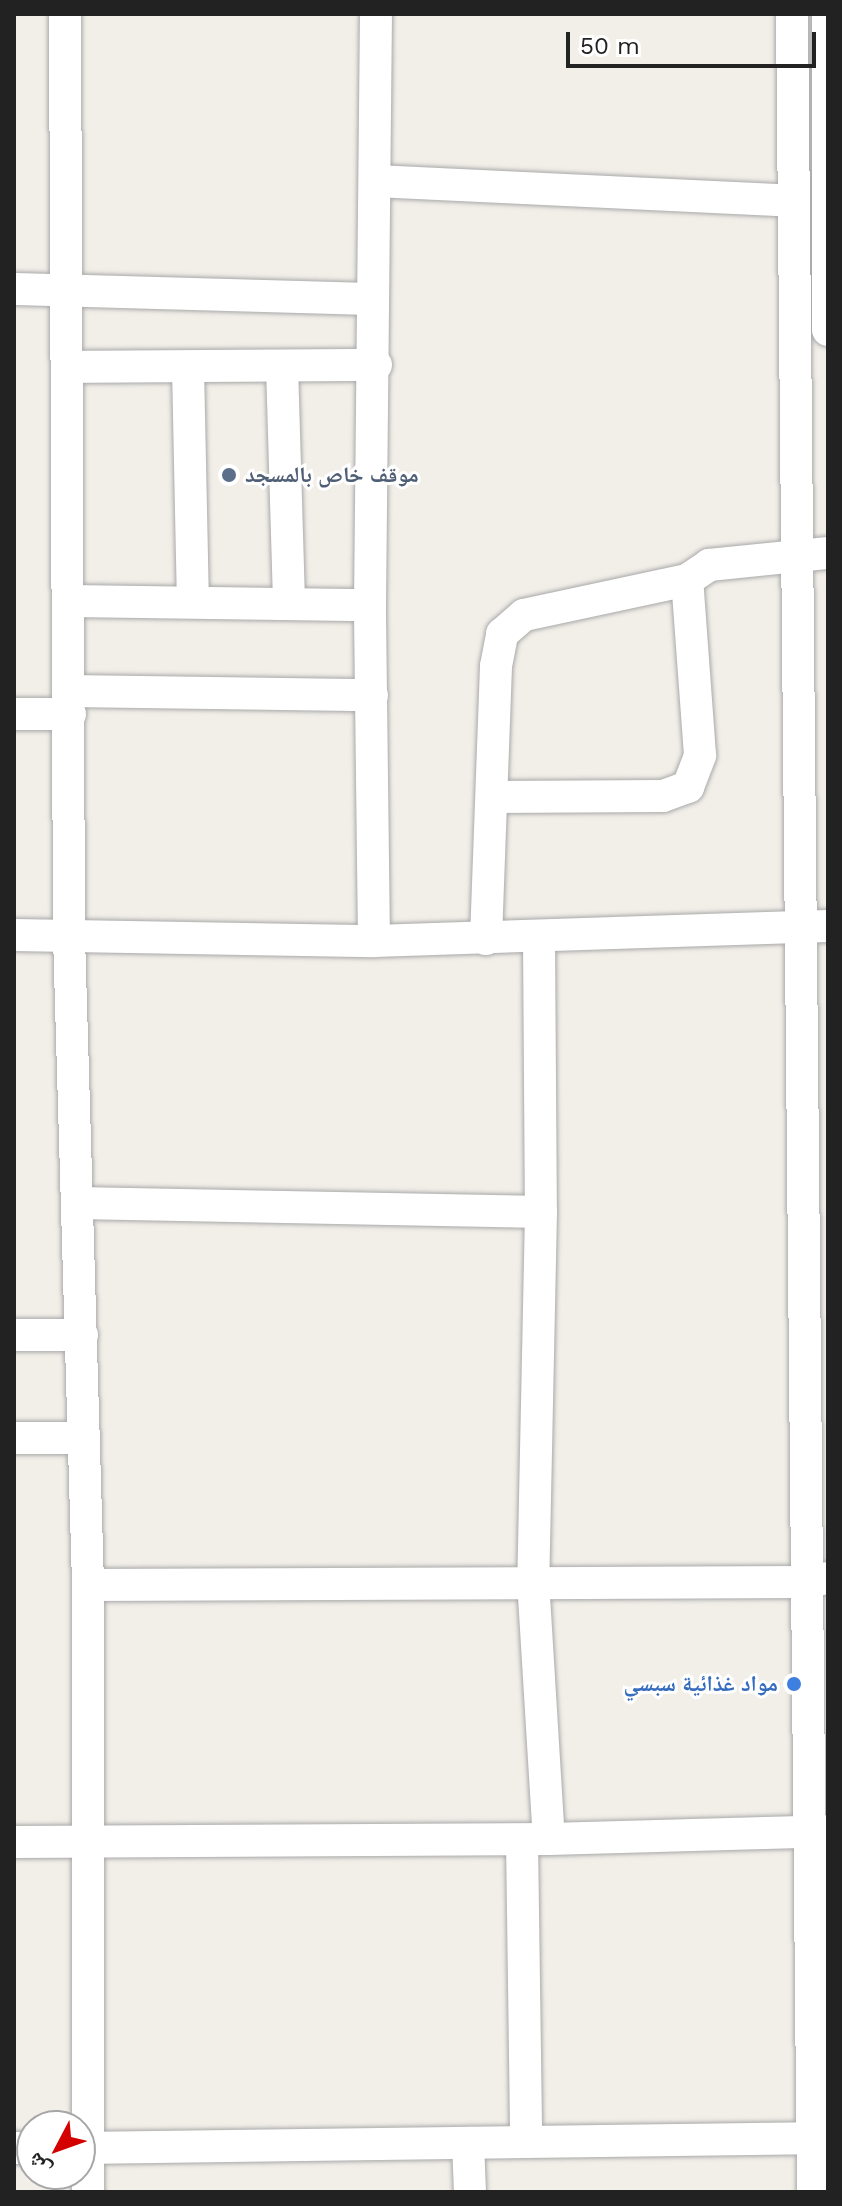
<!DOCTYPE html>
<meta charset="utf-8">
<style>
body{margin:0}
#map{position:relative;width:842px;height:2206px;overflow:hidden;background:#f2efe9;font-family:"Work Sans","Noto Naskh Arabic",sans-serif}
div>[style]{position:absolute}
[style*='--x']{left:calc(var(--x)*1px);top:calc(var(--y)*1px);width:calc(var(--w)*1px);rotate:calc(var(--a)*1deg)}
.roads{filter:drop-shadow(0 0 2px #a9a9a9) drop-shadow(0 0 2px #a9a9a9)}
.street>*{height:32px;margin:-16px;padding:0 16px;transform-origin:16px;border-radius:16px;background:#fff}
.dots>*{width:22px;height:22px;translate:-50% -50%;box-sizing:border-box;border:4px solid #fff;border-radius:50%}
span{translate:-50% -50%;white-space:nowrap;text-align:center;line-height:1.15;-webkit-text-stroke:6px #fff;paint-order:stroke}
.service-label{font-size:22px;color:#4e5e75;font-weight:700}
.left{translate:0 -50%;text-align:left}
.shop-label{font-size:22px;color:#366cbe;font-weight:700}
.right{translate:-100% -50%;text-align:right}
.frame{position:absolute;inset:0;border:16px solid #222;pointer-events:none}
.north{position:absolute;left:16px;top:2110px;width:80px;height:80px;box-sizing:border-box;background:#fff;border:2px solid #a7a7a7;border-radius:50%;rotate:229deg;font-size:22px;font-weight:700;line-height:32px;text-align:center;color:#222}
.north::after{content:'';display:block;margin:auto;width:28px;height:36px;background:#d40000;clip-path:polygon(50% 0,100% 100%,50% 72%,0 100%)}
.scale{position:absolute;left:566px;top:32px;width:250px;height:36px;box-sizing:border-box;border:4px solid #222;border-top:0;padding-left:10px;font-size:24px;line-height:28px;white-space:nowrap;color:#222;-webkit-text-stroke:6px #fff;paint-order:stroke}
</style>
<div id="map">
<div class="roads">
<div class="street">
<div style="--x:65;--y:14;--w:922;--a:89.75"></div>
<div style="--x:69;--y:936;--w:649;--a:88.32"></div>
<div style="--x:88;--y:1585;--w:607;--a:90"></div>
<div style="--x:792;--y:14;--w:2178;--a:89.45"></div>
<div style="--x:828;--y:14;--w:316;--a:90"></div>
<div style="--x:375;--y:181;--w:418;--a:2.7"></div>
<div style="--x:14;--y:289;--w:358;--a:1.6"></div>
<div style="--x:282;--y:366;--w:235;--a:88.3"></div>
<div style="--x:69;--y:367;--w:307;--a:-0.4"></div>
<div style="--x:188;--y:367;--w:234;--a:88.8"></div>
<div style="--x:69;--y:601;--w:301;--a:0.8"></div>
<div style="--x:69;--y:691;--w:303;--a:0.8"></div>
<div style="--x:14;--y:714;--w:56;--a:0"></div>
<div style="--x:493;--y:797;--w:170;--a:-0.3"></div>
<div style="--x:663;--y:796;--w:27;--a:-20"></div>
<div style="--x:688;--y:787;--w:34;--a:-69"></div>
<div style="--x:700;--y:755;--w:175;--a:-94.2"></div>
<div style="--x:14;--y:935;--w:360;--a:1"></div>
<div style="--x:374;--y:941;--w:454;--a:-1.9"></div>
<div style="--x:486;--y:939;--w:273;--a:-87.9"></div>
<div style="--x:496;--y:666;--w:33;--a:-79"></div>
<div style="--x:502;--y:634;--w:29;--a:-41"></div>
<div style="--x:524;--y:615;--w:167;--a:-12.1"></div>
<div style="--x:687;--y:580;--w:27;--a:-34"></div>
<div style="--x:709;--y:565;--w:120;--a:-5.8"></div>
<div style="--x:539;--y:939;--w:273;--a:89.6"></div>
<div style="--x:541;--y:1212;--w:368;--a:91.2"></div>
<div style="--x:533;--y:1580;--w:259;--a:86.5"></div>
<div style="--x:374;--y:941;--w:336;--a:-90.7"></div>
<div style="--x:370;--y:605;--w:591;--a:-89.42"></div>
<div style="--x:80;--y:1203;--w:461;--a:1.1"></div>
<div style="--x:14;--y:1335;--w:68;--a:0"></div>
<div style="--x:14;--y:1438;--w:67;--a:0"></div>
<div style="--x:88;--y:1585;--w:715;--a:-0.24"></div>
<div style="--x:803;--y:1582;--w:25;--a:-9"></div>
<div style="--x:522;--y:1840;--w:302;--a:89.2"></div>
<div style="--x:14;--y:1842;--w:535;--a:-0.32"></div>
<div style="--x:549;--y:1839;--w:279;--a:-1.6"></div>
<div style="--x:468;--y:2143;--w:49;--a:87.7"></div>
<div style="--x:14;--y:2148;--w:18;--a:0"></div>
<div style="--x:80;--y:2148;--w:748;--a:-0.77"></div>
</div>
</div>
<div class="dots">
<div style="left:229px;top:475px;background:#5c6f8a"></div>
<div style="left:794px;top:1684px;background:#3f7fe0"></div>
</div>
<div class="service-label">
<span class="left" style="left:245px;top:475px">موقف خاص بالمسجد</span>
</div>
<div class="shop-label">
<span class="right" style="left:778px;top:1684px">مواد غذائية سبسي</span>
</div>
<div class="frame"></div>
<div class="north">ش</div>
<div class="scale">50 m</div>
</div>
